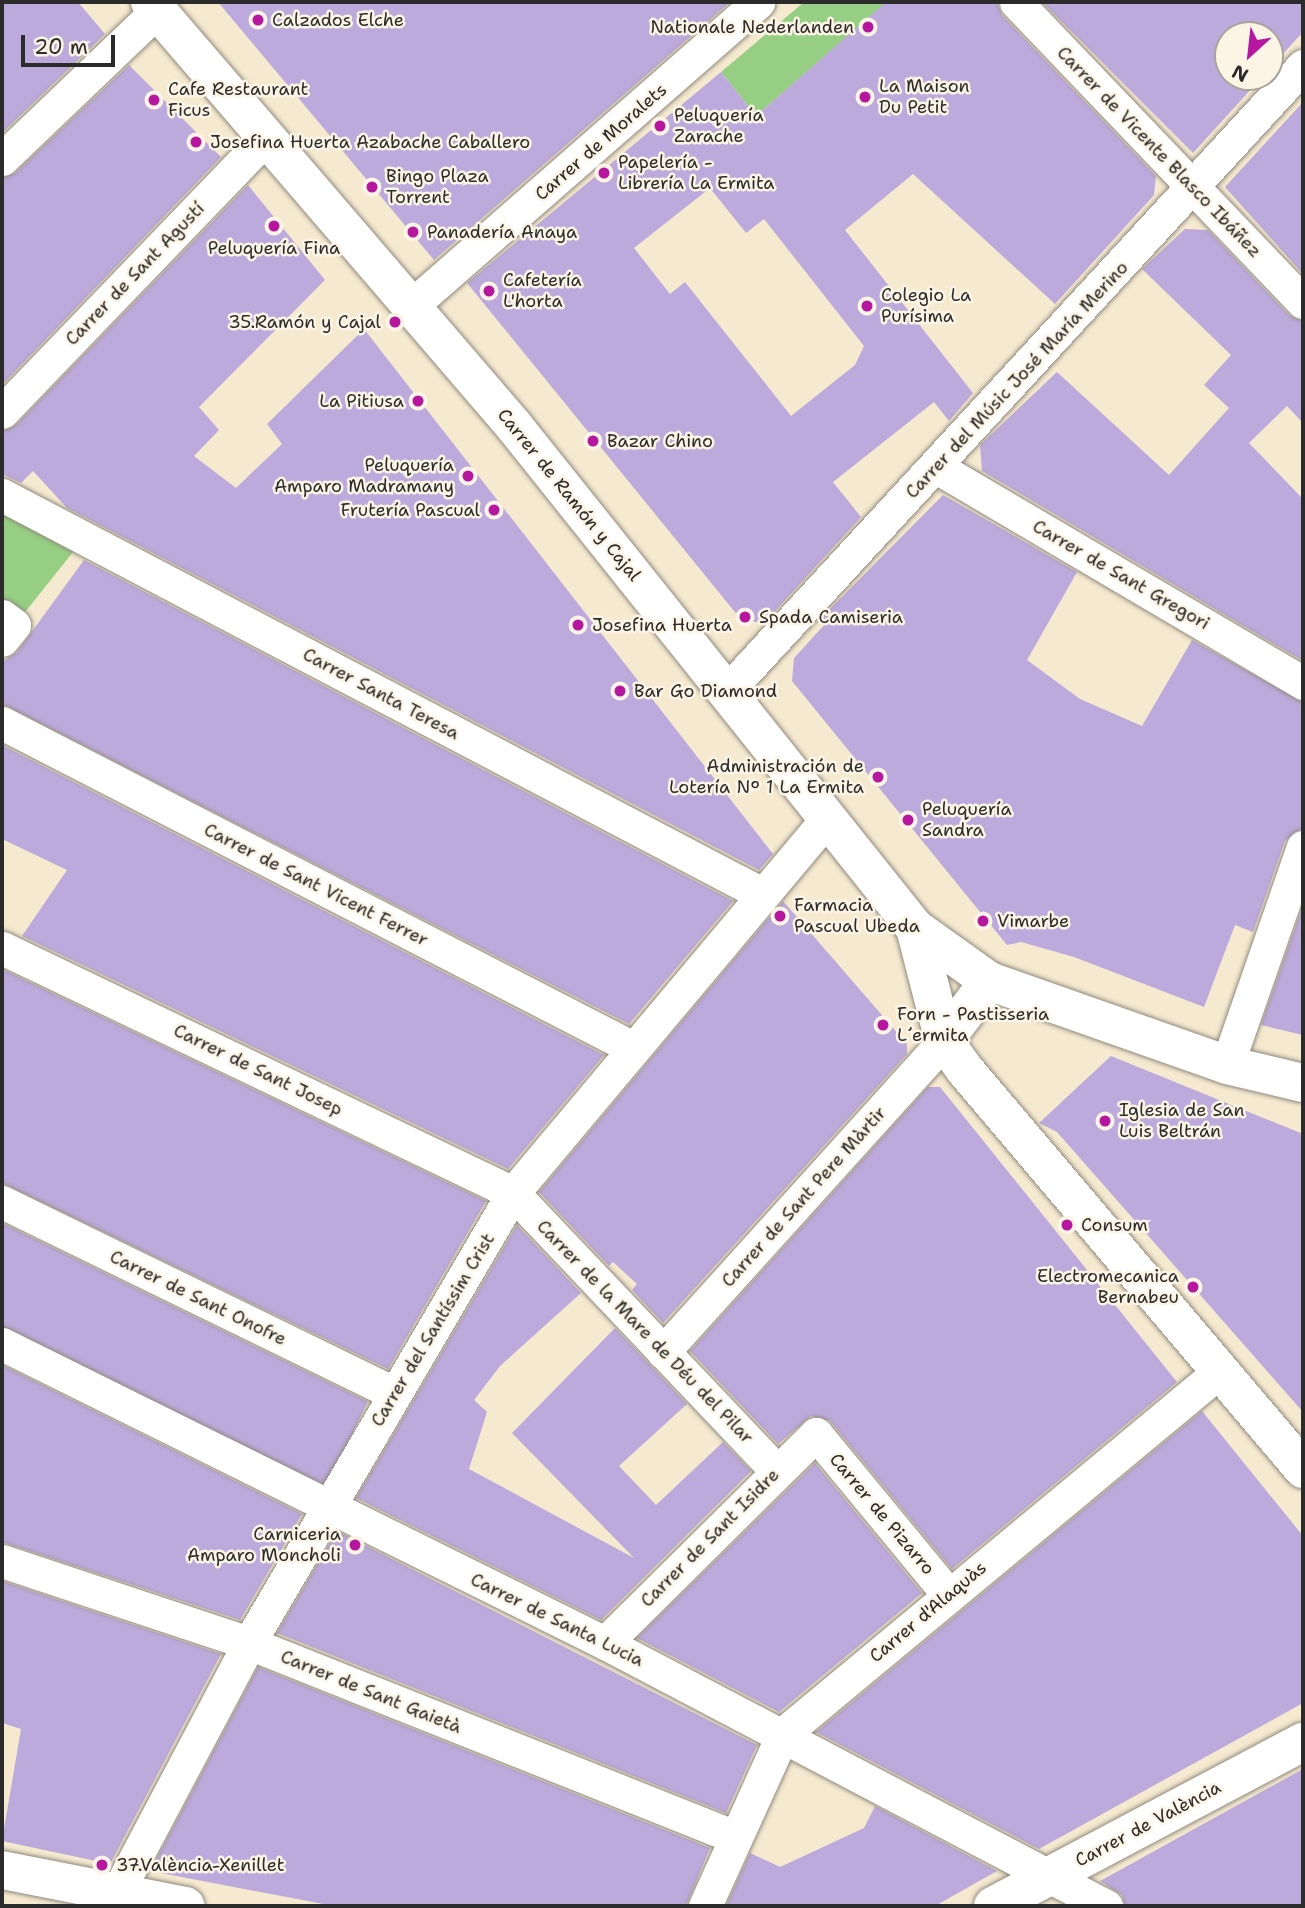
<!DOCTYPE html>
<meta charset="utf-8">
<style>
body{margin:0}
#map{position:relative;width:1305px;height:1908px;overflow:hidden;background:#f5e9d0;font-family:"Shantell Sans",sans-serif}
div>[style]{position:absolute}
[style*='--x']{left:calc(var(--x)*1px);top:calc(var(--y)*1px);width:calc(var(--w)*1px);rotate:calc(var(--a)*1deg)}
.green>*{inset:0;background:#96cf83}
.building>*{inset:0;background:#bdaadc;transform-origin:0 0}
.roads{filter:drop-shadow(0 0 2px #908a7e) drop-shadow(0 0 2px #908a7e)}
.street>*{height:33px;margin:-16.5px;padding:0 16.5px;transform-origin:16.5px;border-radius:16.5px;background:#fff}
.secondary>*{height:38px;margin:-19px;padding:0 19px;transform-origin:19px;border-radius:19px;background:#fff}
.dots>*{width:19px;height:19px;translate:-50% -50%;box-sizing:border-box;border:4px solid #fcf5e5;border-radius:50%}
span{translate:-50% -50%;white-space:nowrap;text-align:center;line-height:1.15;-webkit-text-stroke:5px #fcf5e5;paint-order:stroke}
.poi-label{font-size:18px;color:#2b2b2b}
.left{translate:0 -50%;text-align:left}
.right{translate:-100% -50%;text-align:right}
.street-label{font-size:18px;color:#2b2b2b}
.frame{position:absolute;inset:0;border:4px solid #2b2b2b;pointer-events:none}
.north{position:absolute;left:1214px;top:21px;width:70px;height:70px;box-sizing:border-box;background:#fcf5e5;border:2px solid #a8a49b;border-radius:50%;rotate:207deg;font-size:19px;font-weight:700;line-height:28px;text-align:center;color:#2b2b2b}
.north::after{content:'';display:block;margin:auto;width:24px;height:32px;background:#b5179e;clip-path:polygon(50% 0,100% 100%,50% 72%,0 100%)}
.scale{position:absolute;left:21px;top:35px;width:94px;height:32px;box-sizing:border-box;border:4px solid #2b2b2b;border-top:0;padding-left:9px;font-size:21px;line-height:24px;white-space:nowrap;color:#2b2b2b;-webkit-text-stroke:5px #fcf5e5;paint-order:stroke}
</style>
<div id="map">
<div class="green">
<div style="clip-path:polygon(804px 2px,887px 2px,756px 116px,721px 72px)"></div>
<div style="clip-path:polygon(2px 509px,77px 547px,22px 616px,2px 601px)"></div>
</div>
<div class="building">
<div style="clip-path:polygon(2px 2px,78px 2px,105px 34px,2px 133px)"></div>
<div style="clip-path:polygon(218px 2px,730px 2px,434px 260px)"></div>
<div style="clip-path:polygon(evenodd,886px 2px,997px 2px,1002px 15px,1156px 176px,1154px 195px,1055px 304px,913px 174px,845px 230px,973px 393px,949px 421px,934px 402px,833px 482px,861px 517px,765px 622px,743px 622px,467px 283px,721px 72px,756px 116px,886px 2px,710px 188px,746px 233px,764px 219px,864px 346px,855px 365px,791px 416px,685px 282px,670px 294px,634px 248px,710px 188px)"></div>
<div style="clip-path:polygon(1042px 2px,1303px 2px,1303px 32px,1270px 68px,1270px 35px,1228px 35px,1228px 77px,1262px 77px,1193px 153px)"></div>
<div style="clip-path:polygon(129px 65px,221px 157px,2px 385px,2px 178px,15px 173px)"></div>
<div style="clip-path:polygon(1303px 102px,1303px 274px,1225px 187px)"></div>
<div style="clip-path:polygon(248px 185px,325px 280px,199px 407px,219px 430px,194px 456px,236px 488px,282px 444px,267px 424px,364px 329px,773px 854px,759px 870px,67px 508px,33px 471px,21px 483px,2px 474px,2px 431px,16px 425px)"></div>
<div style="clip-path:polygon(1185px 229px,1208px 230px,1289px 315px,1303px 321px,1303px 423px,1287px 406px,1249px 443px,1303px 499px,1303px 661px,982px 471px,980px 445px,1057px 372px,1169px 475px,1229px 408px,1204px 385px,1231px 355px,1142px 269px)"></div>
<div style="clip-path:polygon(943px 495px,1077px 572px,1027px 660px,1080px 699px,1142px 726px,1192px 640px,1303px 702px,1303px 828px,1285px 841px,1253px 932px,1235px 925px,1204px 1007px,1074px 957px,1021px 942px,1007px 945px,792px 681px,794px 658px,826px 623px,816px 623px)"></div>
<div style="clip-path:polygon(84px 560px,733px 901px,629px 1024px,2px 704px,2px 662px,17px 652px)"></div>
<div style="clip-path:polygon(2px 745px,604px 1055px,508px 1169px,22px 936px,67px 870px,2px 839px)"></div>
<div style="clip-path:polygon(783px 901px,907px 1044px,907px 1054px,663px 1323px,632px 1290px,637px 1284px,613px 1262px,609px 1266px,539px 1192px)"></div>
<div style="clip-path:polygon(1303px 905px,1303px 1035px,1261px 1025px)"></div>
<div style="clip-path:polygon(2px 969px,486px 1201px,388px 1369px,2px 1183px)"></div>
<div style="clip-path:polygon(1111px 1056px,1303px 1134px,1303px 1412px,1057px 1132px,1039px 1123px)"></div>
<div style="clip-path:polygon(928px 1087px,940px 1087px,1177px 1382px,952px 1569px,830px 1421px,811px 1416px,778px 1444px,690px 1351px)"></div>
<div style="left:2px;top:1223px;width:407px;height:102px;rotate:26deg"></div>
<div style="clip-path:polygon(517px 1225px,581px 1293px,500px 1366px,474px 1400px,487px 1412px,469px 1469px,634px 1558px,512px 1433px,615px 1328px,687px 1404px,619px 1466px,656px 1505px,723px 1442px,751px 1471px,601px 1620px,356px 1498px)"></div>
<div style="clip-path:polygon(2px 1365px,302px 1514px,240px 1620px,2px 1542px)"></div>
<div style="clip-path:polygon(1202px 1411px,1303px 1536px,1303px 1703px,1039px 1849px,816px 1732px)"></div>
<div style="clip-path:polygon(815px 1463px,922px 1593px,779px 1712px,637px 1638px)"></div>
<div style="clip-path:polygon(337px 1531px,757px 1745px,726px 1813px,277px 1633px)"></div>
<div style="clip-path:polygon(2px 1581px,221px 1654px,110px 1864px,2px 1841px,21px 1729px,2px 1723px)"></div>
<div style="clip-path:polygon(258px 1667px,710px 1848px,686px 1906px,334px 1906px,150px 1871px)"></div>
<div style="clip-path:polygon(1303px 1769px,1303px 1906px,1125px 1906px,1122px 1895px,1100px 1881px)"></div>
<div style="clip-path:polygon(875px 1806px,997px 1871px,935px 1906px,726px 1906px,750px 1853px,780px 1867px,864px 1828px)"></div>
</div>
<div class="roads">
<div class="street">
<div style="--x:1016;--y:2;--w:415;--a:46.3"></div>
<div style="--x:2;--y:159;--w:216;--a:-43.7"></div>
<div style="--x:410;--y:307;--w:463;--a:-41.2"></div>
<div style="--x:2;--y:412;--w:383;--a:-46.1"></div>
<div style="--x:938;--y:468;--w:424;--a:30.5"></div>
<div style="--x:2;--y:495;--w:856;--a:27.7"></div>
<div style="--x:2;--y:616;--w:15;--a:37"></div>
<div style="--x:14;--y:625;--w:19;--a:129"></div>
<div style="--x:727;--y:691;--w:850;--a:-47.34"></div>
<div style="--x:2;--y:723;--w:708;--a:27.25"></div>
<div style="--x:2;--y:948;--w:567;--a:25.62"></div>
<div style="--x:513;--y:1193;--w:383;--a:46.5"></div>
<div style="--x:1227;--y:1065;--w:231;--a:-70.8"></div>
<div style="--x:2;--y:1202;--w:436;--a:26"></div>
<div style="--x:2;--y:1344;--w:673;--a:26.37"></div>
<div style="--x:605;--y:1643;--w:566;--a:27.7"></div>
<div style="--x:663;--y:1352;--w:419;--a:-47.9"></div>
<div style="--x:2;--y:1561;--w:260;--a:18.4"></div>
<div style="--x:249;--y:1643;--w:523;--a:21.76"></div>
<div style="--x:605;--y:1643;--w:297;--a:-44.7"></div>
<div style="--x:816;--y:1434;--w:207;--a:50.5"></div>
<div style="--x:110;--y:1906;--w:297;--a:-62.1"></div>
<div style="--x:249;--y:1643;--w:522;--a:-59.6"></div>
<div style="--x:513;--y:1193;--w:487;--a:-50"></div>
<div style="--x:705;--y:1906;--w:189;--a:-65.6"></div>
<div style="--x:783;--y:1734;--w:568;--a:-39.72"></div>
</div>
<div class="secondary">
<div style="--x:150;--y:2;--w:559;--a:49.35"></div>
<div style="--x:514;--y:426;--w:642;--a:51.38"></div>
<div style="--x:915;--y:928;--w:91;--a:35.6"></div>
<div style="--x:989;--y:981;--w:252;--a:19.4"></div>
<div style="--x:1227;--y:1065;--w:78;--a:13.3"></div>
<div style="--x:915;--y:928;--w:117;--a:75.6"></div>
<div style="--x:944;--y:1041;--w:36;--a:54"></div>
<div style="--x:965;--y:1070;--w:523;--a:49.73"></div>
<div style="--x:944;--y:1041;--w:75;--a:-53.1"></div>
<div style="--x:2;--y:1870;--w:187;--a:11.1"></div>
<div style="--x:993;--y:1906;--w:351;--a:-27.9"></div>
</div>
</div>
<div class="dots">
<div style="left:258px;top:20px;background:#b5179e"></div>
<div style="left:868px;top:27px;background:#b5179e"></div>
<div style="left:865px;top:97px;background:#b5179e"></div>
<div style="left:154px;top:100px;background:#b5179e"></div>
<div style="left:660px;top:126px;background:#b5179e"></div>
<div style="left:196px;top:142px;background:#b5179e"></div>
<div style="left:604px;top:173px;background:#b5179e"></div>
<div style="left:372px;top:187px;background:#b5179e"></div>
<div style="left:274px;top:226px;background:#b5179e"></div>
<div style="left:413px;top:232px;background:#b5179e"></div>
<div style="left:489px;top:291px;background:#b5179e"></div>
<div style="left:867px;top:306px;background:#b5179e"></div>
<div style="left:395px;top:322px;background:#b5179e"></div>
<div style="left:418px;top:401px;background:#b5179e"></div>
<div style="left:593px;top:441px;background:#b5179e"></div>
<div style="left:468px;top:476px;background:#b5179e"></div>
<div style="left:494px;top:510px;background:#b5179e"></div>
<div style="left:745px;top:617px;background:#b5179e"></div>
<div style="left:578px;top:625px;background:#b5179e"></div>
<div style="left:620px;top:691px;background:#b5179e"></div>
<div style="left:878px;top:777px;background:#b5179e"></div>
<div style="left:908px;top:820px;background:#b5179e"></div>
<div style="left:780px;top:916px;background:#b5179e"></div>
<div style="left:983px;top:921px;background:#b5179e"></div>
<div style="left:883px;top:1025px;background:#b5179e"></div>
<div style="left:1105px;top:1121px;background:#b5179e"></div>
<div style="left:1067px;top:1225px;background:#b5179e"></div>
<div style="left:1193px;top:1287px;background:#b5179e"></div>
<div style="left:355px;top:1545px;background:#b5179e"></div>
<div style="left:102px;top:1865px;background:#b5179e"></div>
</div>
<div class="poi-label">
<span class="left" style="left:272px;top:20px">Calzados Elche</span>
<span class="right" style="left:854px;top:27px">Nationale Nederlanden</span>
<span class="left" style="left:879px;top:97px">La Maison<br>Du Petit</span>
<span class="left" style="left:168px;top:100px">Cafe Restaurant<br>Ficus</span>
<span class="left" style="left:674px;top:126px">Peluquería<br>Zarache</span>
<span class="left" style="left:210px;top:142px">Josefina Huerta Azabache Caballero</span>
<span class="left" style="left:618px;top:173px">Papelería -<br>Librería La Ermita</span>
<span class="left" style="left:386px;top:187px">Bingo Plaza<br>Torrent</span>
<span class="left" style="left:427px;top:232px">Panadería Anaya</span>
<span style="left:274px;top:248px">Peluquería Fina</span>
<span class="left" style="left:503px;top:291px">Cafetería<br>L'horta</span>
<span class="left" style="left:881px;top:306px">Colegio La<br>Purísima</span>
<span class="right" style="left:381px;top:322px">35.Ramón y Cajal</span>
<span class="right" style="left:404px;top:401px">La Pitiusa</span>
<span class="left" style="left:607px;top:441px">Bazar Chino</span>
<span class="right" style="left:454px;top:476px">Peluquería<br>Amparo Madramany</span>
<span class="right" style="left:480px;top:510px">Frutería Pascual</span>
<span class="left" style="left:759px;top:617px">Spada Camiseria</span>
<span class="left" style="left:592px;top:625px">Josefina Huerta</span>
<span class="left" style="left:634px;top:691px">Bar Go Diamond</span>
<span class="right" style="left:864px;top:777px">Administración de<br>Lotería Nº 1 La Ermita</span>
<span class="left" style="left:922px;top:820px">Peluquería<br>Sandra</span>
<span class="left" style="left:794px;top:916px">Farmacia<br>Pascual Ubeda</span>
<span class="left" style="left:997px;top:921px">Vimarbe</span>
<span class="left" style="left:897px;top:1025px">Forn - Pastisseria<br>L´ermita</span>
<span class="left" style="left:1119px;top:1121px">Iglesia de San<br>Luis Beltrán</span>
<span class="left" style="left:1081px;top:1225px">Consum</span>
<span class="right" style="left:1179px;top:1287px">Electromecanica<br>Bernabeu</span>
<span class="right" style="left:341px;top:1545px">Carniceria<br>Amparo Moncholi</span>
<span class="left" style="left:116px;top:1865px">37.València-Xenillet</span>
</div>
<div class="street-label">
<span style="left:601px;top:142px;rotate:-41deg">Carrer de Moralets</span>
<span style="left:1159px;top:152px;rotate:46deg">Carrer de Vicente Blasco Ibáñez</span>
<span style="left:135px;top:274px;rotate:-46deg">Carrer de Sant Agustí</span>
<span style="left:1017px;top:380px;rotate:-47deg">Carrer del Músic José María Merino</span>
<span style="left:569px;top:495px;rotate:51deg">Carrer de Ramón y Cajal</span>
<span style="left:1121px;top:575px;rotate:30deg">Carrer de Sant Gregori</span>
<span style="left:381px;top:694px;rotate:28deg">Carrer Santa Teresa</span>
<span style="left:316px;top:885px;rotate:27deg">Carrer de Sant Vicent Ferrer</span>
<span style="left:258px;top:1070px;rotate:26deg">Carrer de Sant Josep</span>
<span style="left:804px;top:1197px;rotate:-48deg">Carrer de Sant Pere Màrtir</span>
<span style="left:198px;top:1298px;rotate:26deg">Carrer de Sant Onofre</span>
<span style="left:433px;top:1330px;rotate:-59deg">Carrer del Santíssim Crist</span>
<span style="left:645px;top:1332px;rotate:46deg">Carrer de la Mare de Déu del Pilar</span>
<span style="left:882px;top:1514px;rotate:50deg">Carrer de Pizarro</span>
<span style="left:710px;top:1538px;rotate:-45deg">Carrer de Sant Isidre</span>
<span style="left:928px;top:1612px;rotate:-40deg">Carrer d'Alaquàs</span>
<span style="left:557px;top:1620px;rotate:26deg">Carrer de Santa Lucia</span>
<span style="left:371px;top:1692px;rotate:22deg">Carrer de Sant Gaietà</span>
<span style="left:1148px;top:1824px;rotate:-28deg">Carrer de València</span>
</div>
<div class="frame"></div>
<div class="north">N</div>
<div class="scale">20 m</div>
</div>
